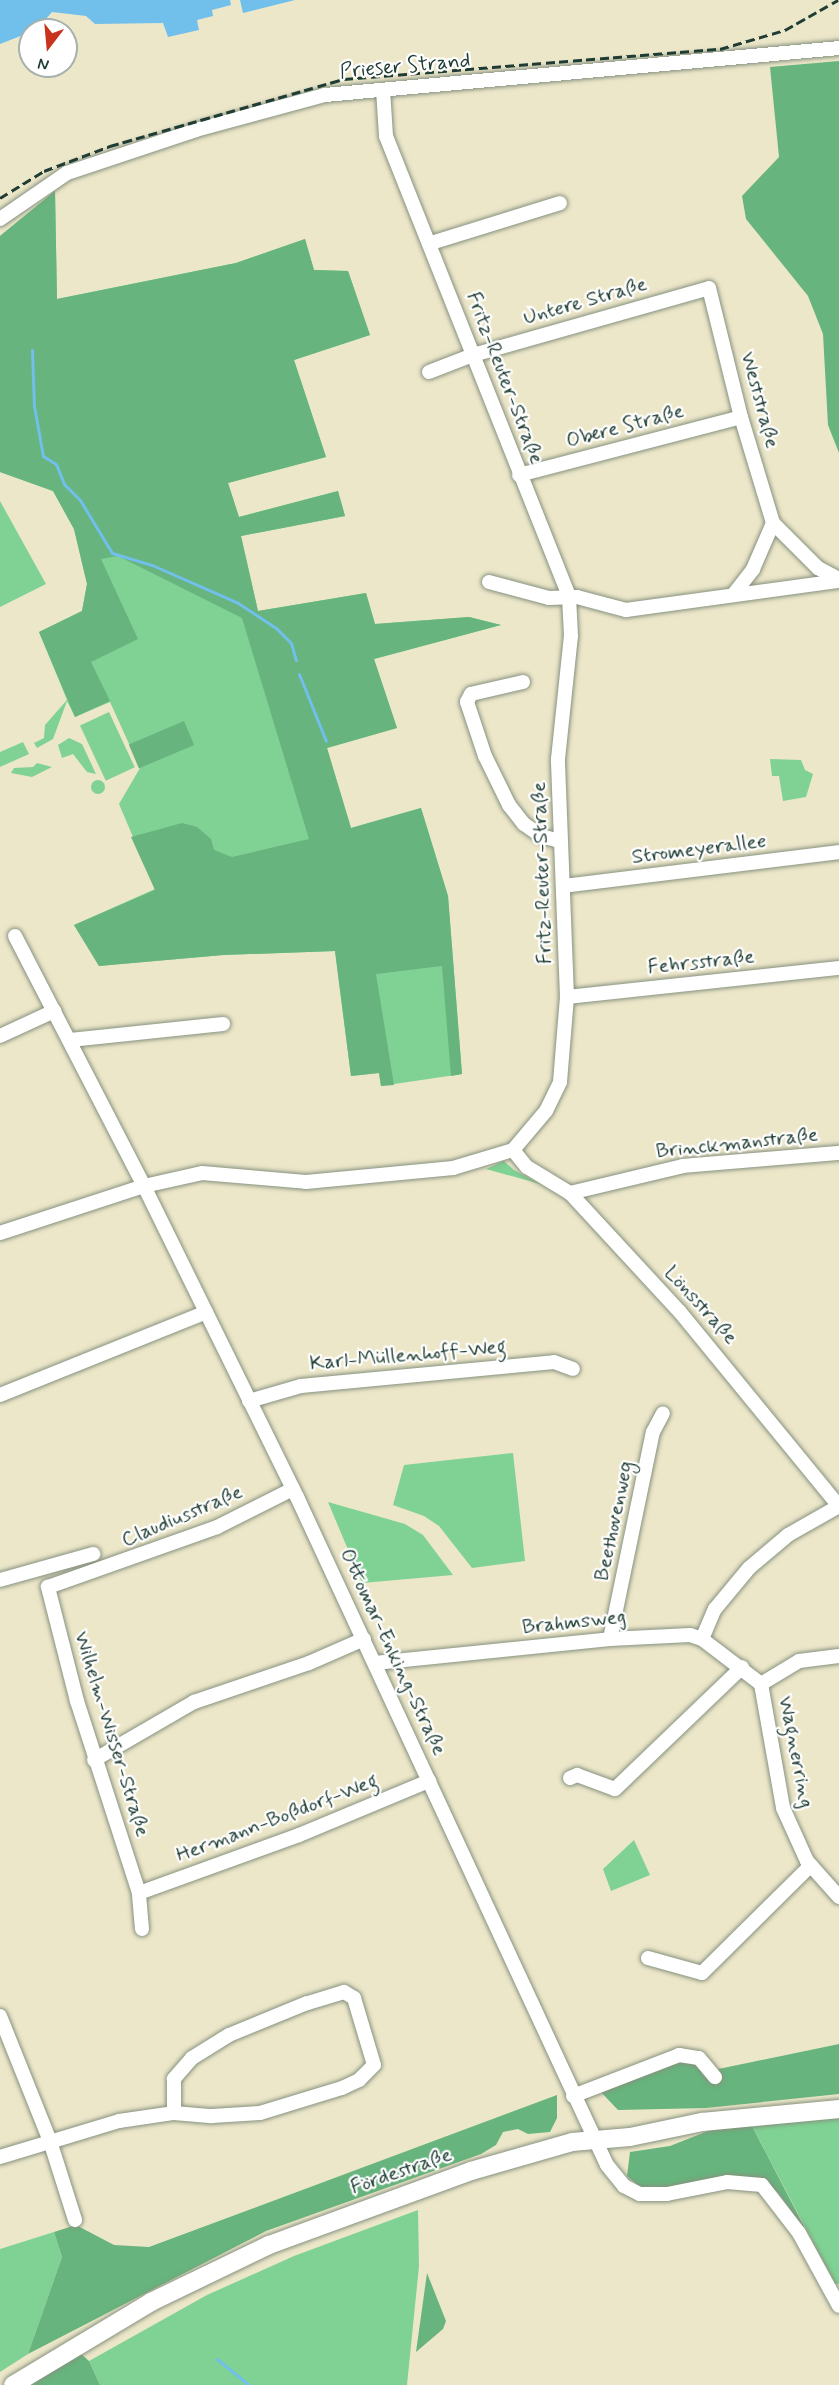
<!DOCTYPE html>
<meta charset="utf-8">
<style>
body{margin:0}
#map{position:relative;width:839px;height:2385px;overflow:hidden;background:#ede7ca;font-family:Mynerve,sans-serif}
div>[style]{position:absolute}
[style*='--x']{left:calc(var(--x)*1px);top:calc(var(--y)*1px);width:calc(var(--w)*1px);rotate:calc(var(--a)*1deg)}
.green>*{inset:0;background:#7fd294;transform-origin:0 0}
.round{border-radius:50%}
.forest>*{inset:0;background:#67b47e;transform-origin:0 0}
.water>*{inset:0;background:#71bfeb}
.stream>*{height:3px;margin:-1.5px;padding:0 1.5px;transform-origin:1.5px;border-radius:1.5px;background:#71bfeb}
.roads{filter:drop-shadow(0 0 2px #86927f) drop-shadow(0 0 2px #86927f)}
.minor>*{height:14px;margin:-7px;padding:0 7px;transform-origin:7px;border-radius:7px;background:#fff}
.major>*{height:18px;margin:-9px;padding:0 9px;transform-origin:9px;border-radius:9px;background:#fff}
.rail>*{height:3px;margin-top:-1.5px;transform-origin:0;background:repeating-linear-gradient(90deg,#1f3d34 0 9px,transparent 0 13.5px)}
span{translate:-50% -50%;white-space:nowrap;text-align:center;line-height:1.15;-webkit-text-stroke:4.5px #fff;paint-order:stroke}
.street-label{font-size:21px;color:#1f3d34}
.north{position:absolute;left:18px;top:18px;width:60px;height:60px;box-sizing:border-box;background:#fff;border:2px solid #a5b1ae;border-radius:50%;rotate:196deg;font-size:16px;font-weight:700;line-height:24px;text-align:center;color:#1f3d34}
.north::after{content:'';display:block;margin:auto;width:21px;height:27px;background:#c8321e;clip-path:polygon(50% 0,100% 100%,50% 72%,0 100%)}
</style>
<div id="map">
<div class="green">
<div style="clip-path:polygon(55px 191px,57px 299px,236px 263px,305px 239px,314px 270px,348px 271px,370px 335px,294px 360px,326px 457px,228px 483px,239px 517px,338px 491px,345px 516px,241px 536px,258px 611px,366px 593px,375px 624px,469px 617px,501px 625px,374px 659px,397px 728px,327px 748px,351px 828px,421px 808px,448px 896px,462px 1074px,381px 1086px,379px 1073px,351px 1076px,335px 951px,223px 955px,99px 966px,74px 925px,155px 889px,119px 804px,140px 768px,110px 702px,75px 717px,67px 701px,53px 739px,37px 748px,34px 743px,44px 738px,45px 725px,67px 700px,39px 632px,82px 611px,87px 584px,74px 529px,53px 491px,0 472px,0 236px)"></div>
<div style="clip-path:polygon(0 501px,46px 584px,0 607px)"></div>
<div style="left:109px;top:712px;width:61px;height:32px;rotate:65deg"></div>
<div style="clip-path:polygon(69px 738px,82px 744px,96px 774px,87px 772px,73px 754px,62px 758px,58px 745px)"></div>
<div style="clip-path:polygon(23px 742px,29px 754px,0 767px,0 752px)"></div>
<div style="clip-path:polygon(770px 759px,801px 760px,805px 770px,813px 774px,806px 797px,783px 801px,779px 776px,772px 776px)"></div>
<div style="clip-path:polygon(37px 763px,52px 767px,32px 777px,11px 773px,14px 768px,33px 767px)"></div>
<div class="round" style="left:91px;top:780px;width:14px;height:14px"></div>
<div style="clip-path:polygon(504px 1161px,514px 1170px,540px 1184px,486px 1169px)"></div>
<div style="clip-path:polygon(513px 1453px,525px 1561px,472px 1568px,439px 1526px,424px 1516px,393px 1505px,404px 1465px)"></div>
<div style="clip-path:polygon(328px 1502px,405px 1524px,423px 1535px,453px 1575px,362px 1583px)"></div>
<div style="clip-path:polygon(634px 1840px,650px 1875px,611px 1891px,603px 1869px)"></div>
<div style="clip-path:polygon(839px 2118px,839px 2284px,835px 2284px,752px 2126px)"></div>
<div style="clip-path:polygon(418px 2210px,419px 2266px,407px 2385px,100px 2385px,89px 2361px,207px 2295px,294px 2256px)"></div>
<div style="clip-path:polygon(54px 2232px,62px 2257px,28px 2354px,0 2372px,0 2249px)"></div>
</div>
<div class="forest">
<div style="clip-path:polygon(839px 61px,839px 453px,828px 425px,823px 334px,808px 296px,746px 219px,742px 196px,779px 157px,770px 67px)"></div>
<div style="clip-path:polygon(55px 191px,57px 299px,236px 263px,305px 239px,314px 270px,348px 271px,370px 335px,294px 360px,326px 457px,228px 483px,239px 517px,338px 491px,345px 516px,241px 536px,258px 611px,366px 593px,375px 624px,469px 617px,501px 625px,374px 659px,397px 728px,327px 748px,351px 828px,421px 808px,448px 896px,462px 1074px,451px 1076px,442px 966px,376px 974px,394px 1085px,381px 1086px,379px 1073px,351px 1076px,335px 951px,223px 955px,99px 966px,74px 925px,155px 890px,131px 837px,182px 823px,197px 827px,211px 839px,214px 850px,232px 857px,309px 839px,242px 618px,118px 556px,101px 559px,138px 639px,91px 662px,110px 701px,75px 717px,39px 632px,82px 611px,87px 584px,74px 529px,53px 491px,0 472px,0 236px)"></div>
<div style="left:184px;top:721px;width:26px;height:60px;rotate:67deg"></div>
<div style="clip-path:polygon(839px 2044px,839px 2094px,706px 2108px,618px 2110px,599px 2090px,673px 2061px,695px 2063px,704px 2072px)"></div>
<div style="clip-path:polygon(557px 2095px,557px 2118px,550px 2132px,528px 2134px,518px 2129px,503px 2132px,496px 2145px,481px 2154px,266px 2231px,28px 2354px,62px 2257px,54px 2232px,76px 2225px,114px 2245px,149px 2247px)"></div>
<div style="clip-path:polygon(752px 2126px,807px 2232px,778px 2193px,762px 2179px,726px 2177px,668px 2188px,641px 2188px,627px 2176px,630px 2152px,670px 2146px,708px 2131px)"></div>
<div style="clip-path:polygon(427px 2273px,446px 2321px,443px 2329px,416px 2352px)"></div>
<div style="clip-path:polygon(79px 2352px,89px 2361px,100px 2385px,25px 2385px)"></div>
</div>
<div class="water">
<div style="clip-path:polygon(0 0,230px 0,231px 5px,212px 10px,213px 16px,197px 20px,199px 30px,168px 37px,163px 23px,95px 24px,86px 16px,52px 12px,36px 30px,0 44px)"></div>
<div style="clip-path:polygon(240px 0,295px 0,243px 13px)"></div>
</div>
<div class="stream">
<div style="--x:32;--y:350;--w:56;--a:88"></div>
<div style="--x:34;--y:406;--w:51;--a:79.8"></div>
<div style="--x:43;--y:456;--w:15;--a:32"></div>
<div style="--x:56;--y:464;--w:22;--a:68"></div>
<div style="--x:64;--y:484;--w:23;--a:45"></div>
<div style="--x:80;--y:500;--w:62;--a:58.9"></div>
<div style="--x:112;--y:553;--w:42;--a:16.7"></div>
<div style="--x:152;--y:565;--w:94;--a:23.8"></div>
<div style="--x:238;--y:603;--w:45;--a:33.3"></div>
<div style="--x:276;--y:628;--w:21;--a:45"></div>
<div style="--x:291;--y:643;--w:18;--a:74"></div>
<div style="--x:299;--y:674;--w:72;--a:68.1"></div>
<div style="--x:217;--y:2359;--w:41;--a:39.1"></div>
</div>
<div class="roads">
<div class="minor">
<div style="--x:0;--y:219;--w:81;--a:-34.5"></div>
<div style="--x:67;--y:173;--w:136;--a:-18.4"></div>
<div style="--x:196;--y:130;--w:134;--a:-15.2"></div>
<div style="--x:325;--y:95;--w:516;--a:-5.22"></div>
<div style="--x:431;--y:243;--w:135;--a:-17.2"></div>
<div style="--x:429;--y:372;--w:47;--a:-21.1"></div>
<div style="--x:473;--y:355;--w:245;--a:-15.8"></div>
<div style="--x:709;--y:288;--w:133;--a:76.1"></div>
<div style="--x:741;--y:417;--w:111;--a:73.2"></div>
<div style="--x:773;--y:523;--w:64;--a:45"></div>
<div style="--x:818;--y:568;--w:24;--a:28"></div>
<div style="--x:519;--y:475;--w:229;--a:-14.6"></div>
<div style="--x:489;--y:582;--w:62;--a:14.9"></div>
<div style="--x:549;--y:598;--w:28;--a:-2"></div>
<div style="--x:577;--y:597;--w:51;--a:14.9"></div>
<div style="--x:626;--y:610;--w:215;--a:-7.8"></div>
<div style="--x:733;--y:595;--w:33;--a:-52"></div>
<div style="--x:753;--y:569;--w:50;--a:-66.5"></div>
<div style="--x:523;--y:682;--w:53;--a:167"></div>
<div style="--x:471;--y:694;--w:9;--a:117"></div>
<div style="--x:467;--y:702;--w:57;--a:71.6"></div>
<div style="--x:485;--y:756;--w:55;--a:63.9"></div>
<div style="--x:509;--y:805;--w:24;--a:52"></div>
<div style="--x:524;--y:824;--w:21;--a:35"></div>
<div style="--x:541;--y:836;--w:20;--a:15"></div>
<div style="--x:563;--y:886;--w:278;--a:-7"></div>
<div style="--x:15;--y:936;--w:281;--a:62.7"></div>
<div style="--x:144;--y:1186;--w:347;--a:63.8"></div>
<div style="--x:297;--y:1497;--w:736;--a:65.11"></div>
<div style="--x:607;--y:2165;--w:27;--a:51"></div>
<div style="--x:624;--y:2186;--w:18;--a:27"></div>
<div style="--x:640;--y:2194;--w:27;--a:0"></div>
<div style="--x:667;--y:2194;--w:61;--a:-11.3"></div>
<div style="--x:727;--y:2182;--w:35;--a:5"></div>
<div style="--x:762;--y:2185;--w:61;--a:52.4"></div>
<div style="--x:799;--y:2233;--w:83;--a:61.3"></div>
<div style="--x:567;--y:997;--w:274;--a:-6.1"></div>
<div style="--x:0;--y:1036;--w:60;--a:-24.8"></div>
<div style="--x:70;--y:1040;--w:154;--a:-6"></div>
<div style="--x:513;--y:1150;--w:22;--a:51"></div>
<div style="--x:527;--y:1167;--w:50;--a:31.2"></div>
<div style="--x:570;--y:1193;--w:162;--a:47.3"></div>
<div style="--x:680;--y:1312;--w:251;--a:50.7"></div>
<div style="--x:570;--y:1193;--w:116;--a:-13.4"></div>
<div style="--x:683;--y:1166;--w:157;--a:-4.8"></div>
<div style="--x:0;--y:1233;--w:151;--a:-18.1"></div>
<div style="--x:144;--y:1186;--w:59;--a:-12.6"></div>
<div style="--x:202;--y:1173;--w:104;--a:4.9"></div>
<div style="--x:306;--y:1182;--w:148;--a:-5.4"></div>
<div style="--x:453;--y:1168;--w:63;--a:-16.7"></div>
<div style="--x:513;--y:1150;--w:51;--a:-49.8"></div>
<div style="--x:546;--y:1111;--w:32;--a:-64"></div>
<div style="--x:560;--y:1082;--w:85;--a:-85.3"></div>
<div style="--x:567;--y:997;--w:238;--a:-92.2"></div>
<div style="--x:558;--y:759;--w:124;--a:-84"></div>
<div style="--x:571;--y:636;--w:40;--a:-92.9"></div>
<div style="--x:569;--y:596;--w:495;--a:-111.7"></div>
<div style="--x:386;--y:136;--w:46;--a:-93.7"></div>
<div style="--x:0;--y:1395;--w:222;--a:-21.9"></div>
<div style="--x:249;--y:1401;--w:54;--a:-16.1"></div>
<div style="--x:301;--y:1386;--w:254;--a:-5.4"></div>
<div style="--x:554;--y:1362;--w:20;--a:20"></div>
<div style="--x:0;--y:1580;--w:97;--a:-15.6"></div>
<div style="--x:610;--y:1639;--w:211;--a:-78.3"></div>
<div style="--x:653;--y:1432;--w:21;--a:-62"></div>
<div style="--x:702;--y:1639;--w:33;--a:-67"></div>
<div style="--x:715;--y:1609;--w:53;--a:-50.3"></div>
<div style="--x:749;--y:1568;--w:51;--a:-40.2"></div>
<div style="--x:788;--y:1535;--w:59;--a:-29.6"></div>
<div style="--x:375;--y:1663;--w:236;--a:-5.8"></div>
<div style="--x:610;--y:1639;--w:80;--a:-2.9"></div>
<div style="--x:690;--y:1635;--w:13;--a:18"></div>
<div style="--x:702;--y:1639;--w:74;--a:37.3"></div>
<div style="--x:761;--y:1684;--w:126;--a:79.9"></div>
<div style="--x:783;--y:1808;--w:58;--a:65.6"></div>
<div style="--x:807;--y:1861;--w:48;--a:48.4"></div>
<div style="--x:761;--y:1684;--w:44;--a:-31.2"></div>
<div style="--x:799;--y:1661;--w:40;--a:-7.1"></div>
<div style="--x:94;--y:1760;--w:116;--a:-30.1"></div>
<div style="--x:194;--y:1702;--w:121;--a:-18.7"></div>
<div style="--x:309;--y:1663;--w:60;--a:-23.6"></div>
<div style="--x:570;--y:1778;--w:8;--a:-23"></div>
<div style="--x:577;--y:1775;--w:40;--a:20.2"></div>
<div style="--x:615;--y:1789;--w:176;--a:-43.8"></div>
<div style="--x:139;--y:1893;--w:170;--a:-19.9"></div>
<div style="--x:299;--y:1835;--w:141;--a:-22.6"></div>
<div style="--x:142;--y:1929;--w:36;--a:-95"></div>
<div style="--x:139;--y:1893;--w:202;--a:-107.9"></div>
<div style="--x:77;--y:1701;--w:118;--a:-104.3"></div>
<div style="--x:48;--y:1587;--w:179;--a:-19.5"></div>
<div style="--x:217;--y:1527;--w:85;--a:-26.6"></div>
<div style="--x:648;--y:1958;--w:56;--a:15.5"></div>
<div style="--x:702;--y:1973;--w:153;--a:-44.7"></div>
<div style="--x:0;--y:2016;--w:135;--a:68.2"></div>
<div style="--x:50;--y:2141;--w:83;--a:72.4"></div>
<div style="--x:573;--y:2096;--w:114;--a:-21.1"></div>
<div style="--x:679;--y:2055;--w:20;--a:9"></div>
<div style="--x:699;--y:2058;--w:25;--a:50"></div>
<div style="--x:0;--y:2157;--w:124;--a:-16.8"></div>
<div style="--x:119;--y:2121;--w:56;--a:-8.3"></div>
<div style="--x:174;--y:2113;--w:38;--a:5"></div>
<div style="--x:212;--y:2116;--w:48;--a:-3.6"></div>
<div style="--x:260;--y:2113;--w:86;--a:-17"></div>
<div style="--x:342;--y:2088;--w:19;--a:-25"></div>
<div style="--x:359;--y:2080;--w:21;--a:-45"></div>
<div style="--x:374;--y:2065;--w:70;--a:-106.6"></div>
<div style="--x:354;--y:1998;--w:12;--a:-149"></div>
<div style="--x:344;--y:1992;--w:39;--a:163"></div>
<div style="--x:307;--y:2003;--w:84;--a:157.7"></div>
<div style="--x:229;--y:2035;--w:44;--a:148.1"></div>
<div style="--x:192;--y:2058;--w:28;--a:131"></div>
<div style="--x:174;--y:2079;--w:34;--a:90"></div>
</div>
<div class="major">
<div style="--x:13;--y:2385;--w:161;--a:-31"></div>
<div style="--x:151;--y:2302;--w:131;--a:-25.8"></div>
<div style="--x:269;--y:2245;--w:215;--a:-20.1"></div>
<div style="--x:471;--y:2171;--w:105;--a:-16"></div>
<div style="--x:572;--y:2142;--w:58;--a:-4.9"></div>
<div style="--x:630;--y:2137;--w:74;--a:-11.8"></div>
<div style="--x:702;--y:2122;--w:138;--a:-5.4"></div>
</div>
</div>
<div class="rail">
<div style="--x:0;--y:198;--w:52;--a:-31.5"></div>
<div style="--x:44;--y:171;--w:71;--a:-20.7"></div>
<div style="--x:110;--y:146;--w:243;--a:-16"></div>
<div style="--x:344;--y:79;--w:377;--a:-4.6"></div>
<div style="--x:720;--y:49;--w:68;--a:-16.3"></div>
<div style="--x:785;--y:30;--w:61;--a:-29.5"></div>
</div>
<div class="street-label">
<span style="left:405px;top:66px;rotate:-5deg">Prieser Strand</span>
<span style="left:585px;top:301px;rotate:-16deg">Untere Straße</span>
<span style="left:505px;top:378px;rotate:69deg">Fritz-Reuter-Straße</span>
<span style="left:760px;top:400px;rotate:75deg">Weststraße</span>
<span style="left:625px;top:426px;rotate:-15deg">Obere Straße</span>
<span style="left:699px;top:849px;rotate:-7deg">Stromeyerallee</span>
<span style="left:542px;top:873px;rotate:-92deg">Fritz-Reuter-Straße</span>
<span style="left:701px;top:962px;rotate:-6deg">Fehrsstraße</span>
<span style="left:737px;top:1143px;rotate:-6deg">Brinckmanstraße</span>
<span style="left:701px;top:1305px;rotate:48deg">Lönsstraße</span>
<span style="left:408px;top:1355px;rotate:-5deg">Karl-Müllenhoff-Weg</span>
<span style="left:182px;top:1516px;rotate:-23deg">Claudiusstraße</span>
<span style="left:614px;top:1521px;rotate:-78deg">Beethovenweg</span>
<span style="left:574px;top:1622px;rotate:-6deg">Brahmsweg</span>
<span style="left:393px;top:1652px;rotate:65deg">Ottomar-Enking-Straße</span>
<span style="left:112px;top:1734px;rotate:73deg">Wilhelm-Wisser-Straße</span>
<span style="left:796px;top:1752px;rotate:79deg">Wagnerring</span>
<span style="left:277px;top:1818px;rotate:-21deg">Hermann-Boßdorf-Weg</span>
<span style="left:401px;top:2171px;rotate:-19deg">Fördestraße</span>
</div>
<div class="north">N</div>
</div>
